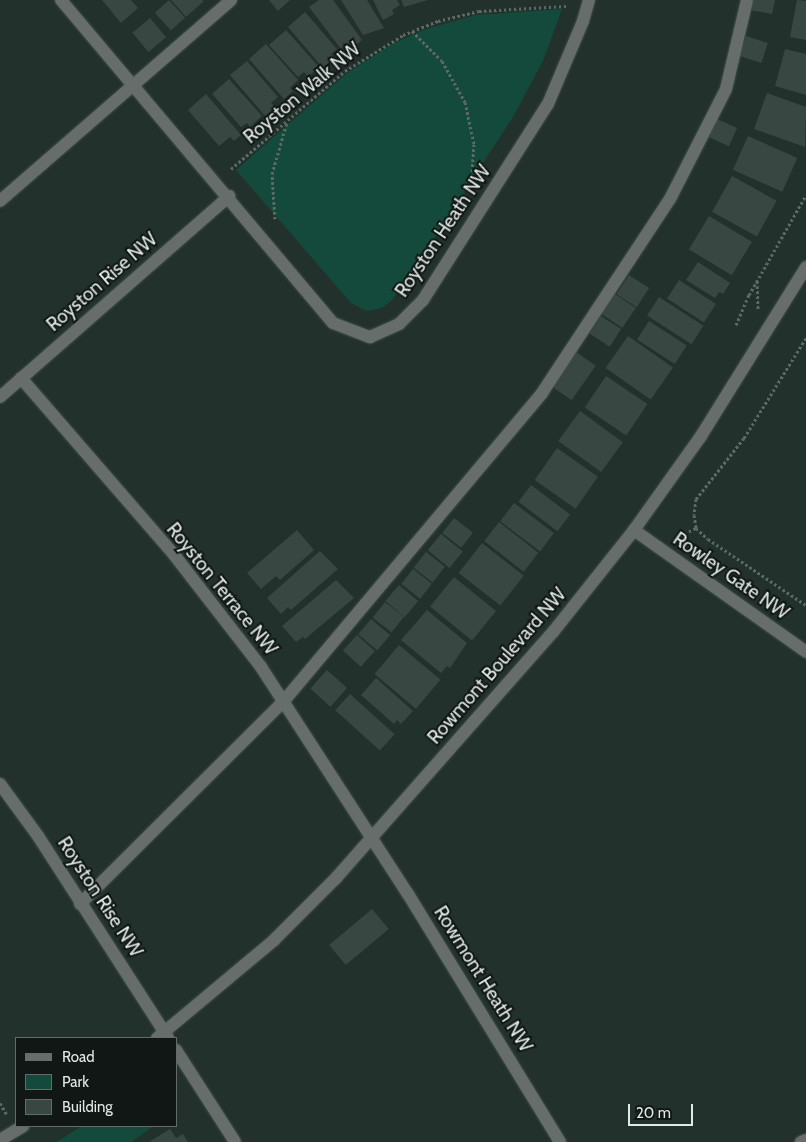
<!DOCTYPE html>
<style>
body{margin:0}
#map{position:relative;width:806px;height:1142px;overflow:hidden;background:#23312c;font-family:Cabin,sans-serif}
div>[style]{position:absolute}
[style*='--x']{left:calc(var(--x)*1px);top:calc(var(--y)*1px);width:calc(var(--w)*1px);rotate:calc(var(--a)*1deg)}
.green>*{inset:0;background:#134a3b}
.building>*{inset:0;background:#384741;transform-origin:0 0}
.path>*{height:3px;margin-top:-1.5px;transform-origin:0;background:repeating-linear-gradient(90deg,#5c6964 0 2.5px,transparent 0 5px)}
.roads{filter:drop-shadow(0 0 1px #414e4a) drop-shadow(0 0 1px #414e4a)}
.minor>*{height:12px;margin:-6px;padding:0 6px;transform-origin:6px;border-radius:6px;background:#666d6a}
span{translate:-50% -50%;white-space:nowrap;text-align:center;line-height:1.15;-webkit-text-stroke:4px #111715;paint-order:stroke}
.street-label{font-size:19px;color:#e0e9e6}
.legend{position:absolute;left:15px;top:1037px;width:162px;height:90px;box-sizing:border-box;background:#111715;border:1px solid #646b69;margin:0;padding:6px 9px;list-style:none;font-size:15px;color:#e0e9e6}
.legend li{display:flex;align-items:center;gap:10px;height:25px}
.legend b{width:25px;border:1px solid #646b69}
.scale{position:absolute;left:628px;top:1104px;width:65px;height:22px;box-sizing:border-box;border:2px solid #e0e9e6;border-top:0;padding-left:6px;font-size:15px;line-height:18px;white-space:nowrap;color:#e0e9e6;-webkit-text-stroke:4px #111715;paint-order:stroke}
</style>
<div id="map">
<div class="green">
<div style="clip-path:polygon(562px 9px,543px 61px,513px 117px,422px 257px,392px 300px,382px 308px,366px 311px,351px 303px,236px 170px,346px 74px,394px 43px,426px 29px,476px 15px)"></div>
<div style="clip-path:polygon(82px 1126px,154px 1126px,131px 1142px,56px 1142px)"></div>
</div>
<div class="building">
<div style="clip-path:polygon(102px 0,131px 0,138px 8px,121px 23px)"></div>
<div style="left:169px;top:0;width:24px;height:19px;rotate:48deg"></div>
<div style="clip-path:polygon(171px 0,202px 0,204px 1px,186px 17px)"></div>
<div style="clip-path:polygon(269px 0,290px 0,278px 11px)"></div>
<div style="clip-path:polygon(319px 0,333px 0,362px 40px,356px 45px,353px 40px,341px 49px,309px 7px)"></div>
<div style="clip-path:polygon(341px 0,367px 0,384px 28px,363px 35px)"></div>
<div style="clip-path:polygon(373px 0,397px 0,400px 5px,392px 10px,394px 14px,383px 20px)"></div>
<div style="clip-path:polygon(401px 0,428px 0,404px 7px)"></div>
<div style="clip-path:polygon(751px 0,775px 0,772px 14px,749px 10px)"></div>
<div style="clip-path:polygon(797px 0,806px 1px,806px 40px,790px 37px)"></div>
<div style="clip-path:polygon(305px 12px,337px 49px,331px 54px,334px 58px,323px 68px,288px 27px)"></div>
<div style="left:150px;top:18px;width:25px;height:23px;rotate:50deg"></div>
<div style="clip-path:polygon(286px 30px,319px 67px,308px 77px,304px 72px,298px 77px,269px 45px)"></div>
<div style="left:746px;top:36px;width:23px;height:21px;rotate:18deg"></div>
<div style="clip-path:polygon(266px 44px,298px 80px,290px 88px,293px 91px,284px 99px,249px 59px)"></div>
<div style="clip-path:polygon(785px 49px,806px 54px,806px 95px,775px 86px)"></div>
<div style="clip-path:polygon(247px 61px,278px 97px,271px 103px,275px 107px,265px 116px,230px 75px)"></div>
<div style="clip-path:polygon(229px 79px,262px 116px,250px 127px,247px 123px,241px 127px,212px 94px)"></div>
<div style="clip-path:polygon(767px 93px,806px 107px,805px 147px,754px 129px)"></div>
<div style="clip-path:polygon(206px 94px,241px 135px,234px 141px,230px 137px,219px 146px,188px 110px)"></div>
<div style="left:717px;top:119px;width:22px;height:20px;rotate:24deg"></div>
<div style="left:748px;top:136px;width:54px;height:37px;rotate:24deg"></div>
<div style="left:732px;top:176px;width:51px;height:41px;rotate:29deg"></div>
<div style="left:709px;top:216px;width:50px;height:39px;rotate:31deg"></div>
<div style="clip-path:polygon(698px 262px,730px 283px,723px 294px,719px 292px,715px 298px,686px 280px)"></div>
<div style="left:629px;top:275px;width:24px;height:23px;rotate:33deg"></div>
<div style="left:679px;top:280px;width:44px;height:22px;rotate:33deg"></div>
<div style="left:615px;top:294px;width:25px;height:24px;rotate:34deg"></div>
<div style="left:659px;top:297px;width:53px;height:22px;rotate:33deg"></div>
<div style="left:601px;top:316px;width:24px;height:21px;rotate:33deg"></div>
<div style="left:649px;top:321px;width:45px;height:22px;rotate:33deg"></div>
<div style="left:628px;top:336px;width:55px;height:39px;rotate:35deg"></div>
<div style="left:576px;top:352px;width:24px;height:42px;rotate:35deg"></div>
<div style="left:606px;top:376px;width:50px;height:38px;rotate:34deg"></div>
<div style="left:580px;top:411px;width:53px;height:37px;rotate:36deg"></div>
<div style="left:557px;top:448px;width:50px;height:39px;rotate:35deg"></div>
<div style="left:531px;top:485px;width:49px;height:21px;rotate:37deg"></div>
<div style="left:514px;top:503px;width:50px;height:23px;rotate:37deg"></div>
<div style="left:454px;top:518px;width:24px;height:19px;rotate:38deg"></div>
<div style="left:499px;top:522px;width:50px;height:24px;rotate:38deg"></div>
<div style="clip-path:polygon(297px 530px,314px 550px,280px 580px,276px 576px,261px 589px,247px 573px)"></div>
<div style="left:441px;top:534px;width:28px;height:21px;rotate:39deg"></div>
<div style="left:482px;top:543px;width:53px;height:38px;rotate:38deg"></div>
<div style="clip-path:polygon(320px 551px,338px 569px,291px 610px,288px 607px,281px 614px,267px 598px)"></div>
<div style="left:426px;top:552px;width:24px;height:20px;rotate:38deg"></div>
<div style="left:413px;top:569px;width:24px;height:19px;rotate:38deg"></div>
<div style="left:454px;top:577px;width:54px;height:38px;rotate:39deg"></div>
<div style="clip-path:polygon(336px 580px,354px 598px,305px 639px,303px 637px,296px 642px,282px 626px)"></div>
<div style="left:399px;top:585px;width:25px;height:21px;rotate:40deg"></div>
<div style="left:385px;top:602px;width:24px;height:20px;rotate:38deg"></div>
<div style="clip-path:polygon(427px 610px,467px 643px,450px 668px,447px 666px,441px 673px,401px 640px)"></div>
<div style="left:371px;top:619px;width:25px;height:20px;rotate:40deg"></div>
<div style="left:357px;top:635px;width:24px;height:21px;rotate:42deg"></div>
<div style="left:399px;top:645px;width:54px;height:38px;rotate:40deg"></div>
<div style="left:327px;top:670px;width:27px;height:25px;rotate:42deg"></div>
<div style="clip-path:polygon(376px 678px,413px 711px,401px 724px,397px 720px,394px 724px,361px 695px)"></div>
<div style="left:350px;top:694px;width:60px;height:22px;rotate:42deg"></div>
<div style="left:372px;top:909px;width:26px;height:56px;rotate:50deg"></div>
<div style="clip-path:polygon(170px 1129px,176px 1138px,183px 1134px,188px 1142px,149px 1142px)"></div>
</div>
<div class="path">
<div style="--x:412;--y:31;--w:42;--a:45"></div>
<div style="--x:442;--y:61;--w:47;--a:60.7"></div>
<div style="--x:465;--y:102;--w:43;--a:77.9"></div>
<div style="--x:474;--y:144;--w:44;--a:93.9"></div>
<div style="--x:231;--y:169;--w:150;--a:-40.7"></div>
<div style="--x:345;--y:71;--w:68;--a:-31.8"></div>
<div style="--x:403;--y:35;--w:38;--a:-22"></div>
<div style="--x:438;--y:21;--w:42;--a:-13.7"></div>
<div style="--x:479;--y:11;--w:88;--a:-3.3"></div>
<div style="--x:275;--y:219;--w:45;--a:-93.8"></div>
<div style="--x:272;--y:174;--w:54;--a:-73.9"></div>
<div style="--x:757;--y:281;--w:29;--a:88"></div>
<div style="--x:736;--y:325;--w:33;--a:-67"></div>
<div style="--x:749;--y:295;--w:115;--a:-60.3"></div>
<div style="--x:806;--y:338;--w:118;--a:121.8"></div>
<div style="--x:744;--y:438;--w:78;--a:128.2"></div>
<div style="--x:696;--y:499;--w:16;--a:97"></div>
<div style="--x:694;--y:515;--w:13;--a:81"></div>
<div style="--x:696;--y:528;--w:16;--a:43"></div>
<div style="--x:708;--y:539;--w:118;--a:34"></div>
<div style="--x:680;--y:536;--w:18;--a:-27"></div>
<div style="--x:0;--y:1103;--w:14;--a:60"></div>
</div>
<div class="roads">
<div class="minor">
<div style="--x:61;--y:0;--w:422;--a:49.9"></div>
<div style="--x:333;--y:323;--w:40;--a:21"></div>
<div style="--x:370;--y:337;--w:32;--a:-24"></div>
<div style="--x:399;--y:324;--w:34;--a:-45"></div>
<div style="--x:423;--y:300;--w:232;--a:-57.5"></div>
<div style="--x:548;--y:104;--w:90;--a:-67.1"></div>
<div style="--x:583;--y:21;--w:22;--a:-74"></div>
<div style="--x:0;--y:201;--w:306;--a:-41"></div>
<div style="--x:21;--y:378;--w:235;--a:49.1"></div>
<div style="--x:175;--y:556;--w:140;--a:52.2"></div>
<div style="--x:261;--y:667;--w:270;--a:57.1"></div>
<div style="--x:408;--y:894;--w:291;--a:58.5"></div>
<div style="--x:0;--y:397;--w:305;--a:-41.2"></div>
<div style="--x:634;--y:530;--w:211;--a:35.3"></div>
<div style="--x:0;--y:784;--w:64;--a:53.8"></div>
<div style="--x:38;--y:836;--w:240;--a:57.2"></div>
<div style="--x:80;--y:904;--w:286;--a:-44.9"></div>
<div style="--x:283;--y:702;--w:403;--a:-50"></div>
<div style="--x:542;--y:393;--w:232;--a:-56.6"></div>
<div style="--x:670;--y:199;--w:123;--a:-63"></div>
<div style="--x:726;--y:89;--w:91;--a:-76.7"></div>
<div style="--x:157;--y:1038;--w:153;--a:-39.9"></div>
<div style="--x:274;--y:940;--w:88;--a:-45"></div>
<div style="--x:336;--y:878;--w:328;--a:-48.6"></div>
<div style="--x:553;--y:632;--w:130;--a:-51.5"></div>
<div style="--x:634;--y:530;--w:115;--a:-54.5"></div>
<div style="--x:701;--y:436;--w:199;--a:-58.1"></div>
<div style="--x:176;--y:1050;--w:109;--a:57.3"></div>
<div style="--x:0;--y:1140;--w:27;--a:-31"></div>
<div style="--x:801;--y:1142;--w:5;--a:-22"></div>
</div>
</div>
<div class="street-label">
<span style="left:302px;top:93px;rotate:-40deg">Royston Walk NW</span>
<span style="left:443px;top:231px;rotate:-56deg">Royston Heath NW</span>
<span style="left:102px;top:282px;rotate:-41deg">Royston Rise NW</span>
<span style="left:731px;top:576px;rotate:35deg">Rowley Gate NW</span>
<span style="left:222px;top:589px;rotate:51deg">Royston Terrace NW</span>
<span style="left:497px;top:666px;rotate:-49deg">Rowmont Boulevard NW</span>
<span style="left:100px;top:897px;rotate:57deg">Royston Rise NW</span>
<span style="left:483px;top:979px;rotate:58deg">Rowmont Heath NW</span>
</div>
<ul class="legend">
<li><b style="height:6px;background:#666d6a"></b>Road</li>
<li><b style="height:14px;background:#134a3b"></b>Park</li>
<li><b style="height:14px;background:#384741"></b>Building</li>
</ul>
<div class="scale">20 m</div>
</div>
